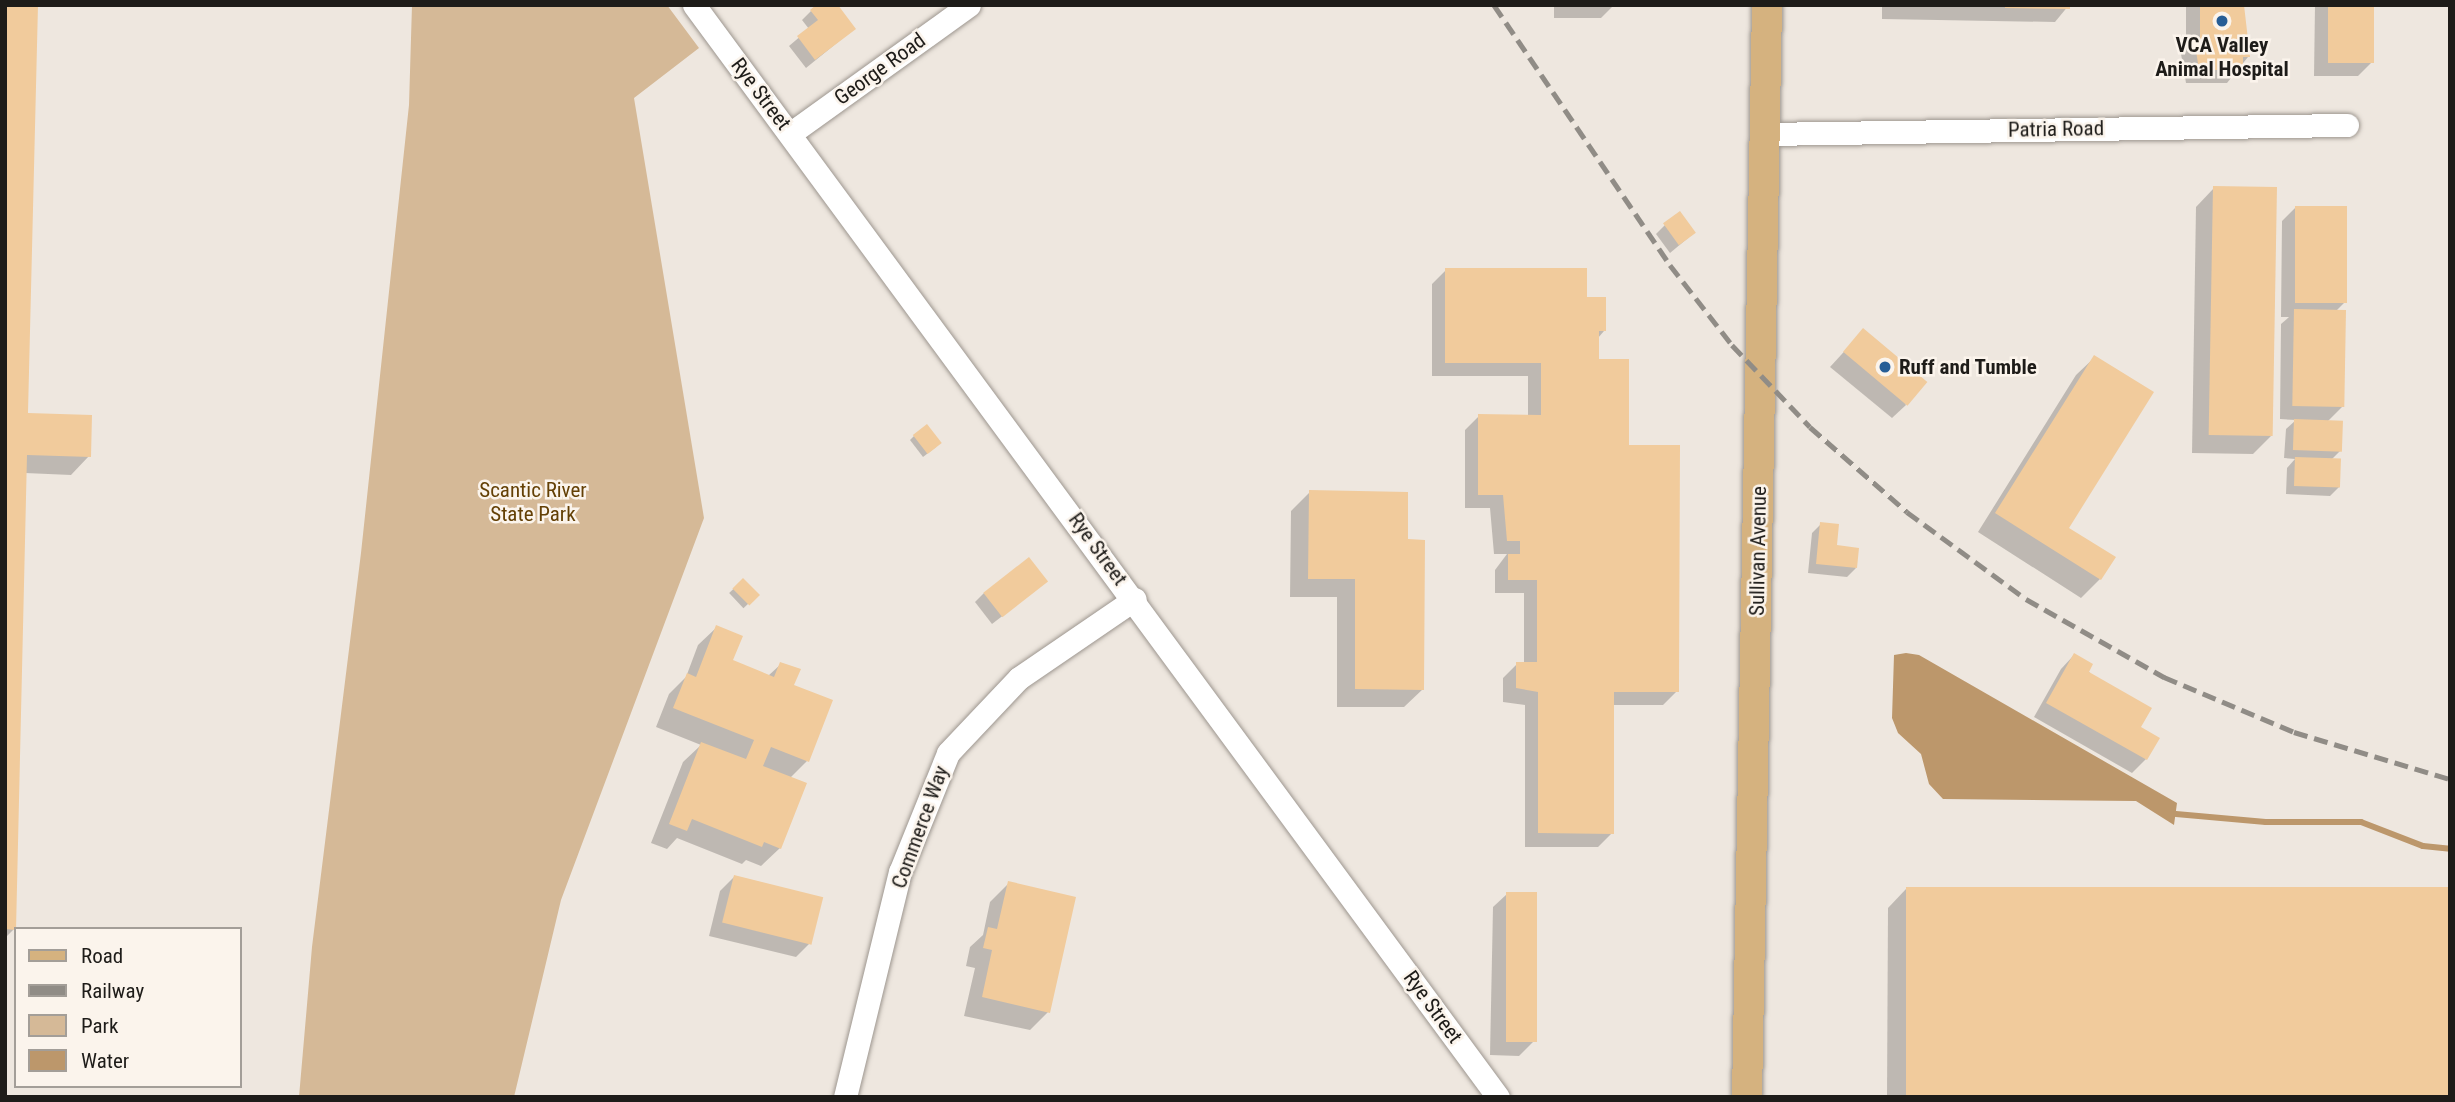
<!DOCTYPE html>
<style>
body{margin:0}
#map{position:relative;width:2455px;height:1102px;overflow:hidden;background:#eee7df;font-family:"Roboto Condensed",sans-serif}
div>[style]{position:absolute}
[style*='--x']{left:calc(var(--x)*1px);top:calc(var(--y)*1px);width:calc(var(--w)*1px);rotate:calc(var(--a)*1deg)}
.green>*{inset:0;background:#d5b997}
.water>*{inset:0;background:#bc976b}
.shadow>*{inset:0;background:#0003;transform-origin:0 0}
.stream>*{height:6px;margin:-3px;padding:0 3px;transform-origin:3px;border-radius:3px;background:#bc976b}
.building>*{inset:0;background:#f1cb9c;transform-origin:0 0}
.roads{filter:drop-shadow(0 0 2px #9d968f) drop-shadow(0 0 2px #9d968f)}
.minor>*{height:23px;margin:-11.5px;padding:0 11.5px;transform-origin:11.5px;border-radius:11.5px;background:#fff}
.major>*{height:30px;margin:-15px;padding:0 15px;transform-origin:15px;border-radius:15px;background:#d5b27f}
.rail>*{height:5px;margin-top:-2.5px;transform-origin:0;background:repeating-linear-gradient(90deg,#908c86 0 14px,transparent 0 21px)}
.dots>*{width:19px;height:19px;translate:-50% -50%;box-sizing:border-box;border:4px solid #fbf4ec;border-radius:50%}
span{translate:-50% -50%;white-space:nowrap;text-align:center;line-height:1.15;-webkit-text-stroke:5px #fbf4ec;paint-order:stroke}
.poi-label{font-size:21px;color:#1e1c19;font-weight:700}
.left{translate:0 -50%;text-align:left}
.street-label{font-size:21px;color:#1e1c19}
.park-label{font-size:21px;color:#644005}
.frame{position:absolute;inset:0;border:7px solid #1e1c19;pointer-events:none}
.legend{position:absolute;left:14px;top:927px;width:228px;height:161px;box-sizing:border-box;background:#fbf4ec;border:2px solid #a39e98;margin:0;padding:9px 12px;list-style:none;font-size:21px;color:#1e1c19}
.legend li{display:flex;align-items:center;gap:14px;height:35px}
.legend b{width:35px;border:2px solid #a39e98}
</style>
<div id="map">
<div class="green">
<div style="clip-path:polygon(412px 5px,667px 5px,699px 48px,634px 98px,704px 518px,561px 900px,514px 1097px,299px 1097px,312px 947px,361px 553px,409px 105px)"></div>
</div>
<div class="water">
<div style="clip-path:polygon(1906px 653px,1919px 655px,2177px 803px,2174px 825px,2136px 801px,1943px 799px,1929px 784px,1921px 754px,1898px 733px,1892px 718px,1894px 655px)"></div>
</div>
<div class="shadow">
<div style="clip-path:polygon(5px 5px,26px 415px,89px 456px,71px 475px,25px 473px,14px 929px,5px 938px)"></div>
<div style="clip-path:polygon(1554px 5px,1614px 5px,1601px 18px,1554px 18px)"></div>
<div style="clip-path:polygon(1882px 5px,2069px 5px,2055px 22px,1882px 19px)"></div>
<div style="clip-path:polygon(2186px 5px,2243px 5px,2248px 57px,2227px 83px,2186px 83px,2181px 54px,2186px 48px)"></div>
<div style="clip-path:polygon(2315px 5px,2373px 5px,2372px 62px,2358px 76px,2314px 76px)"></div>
<div style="clip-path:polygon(811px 11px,854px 29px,806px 68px,789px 46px,809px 29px,802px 20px)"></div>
<div style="clip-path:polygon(2214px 188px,2272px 435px,2253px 454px,2192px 453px,2196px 207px)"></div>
<div style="clip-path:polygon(2296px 207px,2344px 303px,2336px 311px,2343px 406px,2327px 422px,2340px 451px,2331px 460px,2339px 487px,2330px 496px,2286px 494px,2287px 468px,2295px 459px,2284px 458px,2286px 429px,2296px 420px,2280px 419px,2281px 324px,2289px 317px,2281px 317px,2282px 221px)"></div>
<div style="clip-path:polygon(1665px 225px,1694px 233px,1670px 253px,1656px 234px)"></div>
<div style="clip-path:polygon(1446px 270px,1585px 298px,1604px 331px,1598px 338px,1598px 361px,1628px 447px,1677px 691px,1663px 705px,1612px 705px,1612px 833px,1598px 847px,1525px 847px,1525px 705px,1503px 702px,1503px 678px,1517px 664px,1524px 664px,1524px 593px,1495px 593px,1495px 570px,1507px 554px,1494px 554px,1490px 508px,1465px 508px,1465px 430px,1479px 416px,1528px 416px,1528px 376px,1432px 376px,1432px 284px)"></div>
<div style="clip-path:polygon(1863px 331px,1906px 405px,1892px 418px,1830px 367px)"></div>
<div style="clip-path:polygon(2095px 357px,2067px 528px,2100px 579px,2081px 598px,1978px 532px,2076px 375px)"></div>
<div style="clip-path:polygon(914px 436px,936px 447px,923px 457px,910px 440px)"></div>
<div style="clip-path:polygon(1310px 492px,1406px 541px,1423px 689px,1404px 707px,1337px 707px,1337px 597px,1290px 597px,1291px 511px)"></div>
<div style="clip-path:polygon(1821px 524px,1835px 547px,1856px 568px,1847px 577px,1808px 573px,1812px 533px)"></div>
<div style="left:743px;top:580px;width:21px;height:19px;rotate:47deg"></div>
<div style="clip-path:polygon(1036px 590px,992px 624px,975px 602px,984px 593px)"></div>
<div style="clip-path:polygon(717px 627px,731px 661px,768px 676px,781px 664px,792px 686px,807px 761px,790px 778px,780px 848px,761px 866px,746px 860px,742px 864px,677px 838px,667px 849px,651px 843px,683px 762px,701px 745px,656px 727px,669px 694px,686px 677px,698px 645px)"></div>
<div style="clip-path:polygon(2074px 655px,2139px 728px,2146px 759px,2132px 773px,2034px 717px,2061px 669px)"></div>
<div style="clip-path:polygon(734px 877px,810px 943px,796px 957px,709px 936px,720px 891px)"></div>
<div style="clip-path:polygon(1009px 883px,1048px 1012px,1030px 1030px,964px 1016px,975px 968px,966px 966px,970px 947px,983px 935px,990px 902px)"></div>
<div style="clip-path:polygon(1906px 889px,2450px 1097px,1887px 1097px,1888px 908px)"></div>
<div style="clip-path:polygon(1507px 894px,1533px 1042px,1519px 1056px,1490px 1055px,1493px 907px)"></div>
</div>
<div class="stream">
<div style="--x:2176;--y:814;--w:90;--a:5.1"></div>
<div style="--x:2266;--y:822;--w:95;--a:0"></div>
<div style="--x:2361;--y:822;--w:66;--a:21.2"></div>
<div style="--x:2423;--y:846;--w:27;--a:6"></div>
</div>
<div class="building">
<div style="clip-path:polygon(5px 5px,38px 5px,28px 413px,92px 415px,91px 457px,27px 455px,16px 930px,5px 929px)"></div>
<div style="clip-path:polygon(816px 5px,838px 5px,856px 29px,815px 60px,797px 36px,818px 20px,810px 10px)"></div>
<div style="clip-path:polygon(2005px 5px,2070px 5px,2070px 9px,2005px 8px)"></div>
<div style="clip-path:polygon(2200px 5px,2244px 5px,2250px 57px,2243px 57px,2243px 70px,2199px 70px,2194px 38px,2200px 38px)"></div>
<div style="left:2328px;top:5px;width:46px;height:58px"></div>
<div style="left:2213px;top:186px;width:64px;height:249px;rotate:1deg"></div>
<div style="left:2295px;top:206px;width:52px;height:97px"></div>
<div style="left:1680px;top:211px;width:27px;height:21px;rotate:54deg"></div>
<div style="clip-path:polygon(1445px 268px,1587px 268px,1587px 297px,1606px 297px,1606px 331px,1599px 331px,1599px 359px,1629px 359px,1629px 445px,1680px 445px,1679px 692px,1614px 692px,1614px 834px,1538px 833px,1538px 692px,1516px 688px,1516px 662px,1537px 662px,1537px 580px,1508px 580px,1508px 554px,1520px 554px,1520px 541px,1507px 541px,1503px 495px,1478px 495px,1478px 414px,1541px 415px,1541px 363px,1445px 363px)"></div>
<div style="left:2294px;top:309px;width:52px;height:97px;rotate:1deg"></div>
<div style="left:1863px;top:328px;width:84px;height:31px;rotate:40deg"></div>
<div style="clip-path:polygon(2094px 355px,2154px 392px,2069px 528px,2116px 557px,2101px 580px,1995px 513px)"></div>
<div style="left:2294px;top:419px;width:49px;height:31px;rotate:2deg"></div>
<div style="left:927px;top:424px;width:24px;height:18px;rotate:52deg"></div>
<div style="left:2295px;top:457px;width:46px;height:29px;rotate:2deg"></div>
<div style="clip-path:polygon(1309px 490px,1408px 492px,1408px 539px,1425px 540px,1424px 690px,1355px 689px,1355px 579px,1308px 579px)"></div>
<div style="clip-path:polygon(1820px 522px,1839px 524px,1837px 545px,1859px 548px,1857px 568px,1816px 564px)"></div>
<div style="left:1029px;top:557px;width:31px;height:58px;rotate:52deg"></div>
<div style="left:743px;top:578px;width:24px;height:15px;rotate:45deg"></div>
<div style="clip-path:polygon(716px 625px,743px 636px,733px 660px,774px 677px,780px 662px,801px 669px,794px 685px,833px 700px,809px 762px,771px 747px,763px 766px,807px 783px,781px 849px,764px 842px,762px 847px,692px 819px,687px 831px,669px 824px,701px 742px,746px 759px,754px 740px,673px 708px,687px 673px,696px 677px)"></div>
<div style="clip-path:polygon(2074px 653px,2093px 664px,2089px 672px,2152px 708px,2141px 727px,2160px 738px,2147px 760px,2046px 703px)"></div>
<div style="left:734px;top:875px;width:92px;height:49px;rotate:14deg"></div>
<div style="clip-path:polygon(1008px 881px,1076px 897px,1050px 1013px,982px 997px,992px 950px,983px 948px,988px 927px,997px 929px)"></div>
<div style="left:1906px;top:887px;width:544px;height:210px"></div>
<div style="left:1506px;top:892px;width:31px;height:150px"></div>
</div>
<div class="roads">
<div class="minor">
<div style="--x:694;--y:5;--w:1356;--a:53.64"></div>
<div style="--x:791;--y:133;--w:219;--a:-35.7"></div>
<div style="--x:1765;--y:134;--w:582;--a:-0.89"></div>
<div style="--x:845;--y:1097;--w:232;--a:-76.3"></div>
<div style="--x:900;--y:872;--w:128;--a:-68"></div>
<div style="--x:948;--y:753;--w:103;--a:-46.6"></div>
<div style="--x:1019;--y:678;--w:140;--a:-34.3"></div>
</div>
<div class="major">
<div style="--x:1747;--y:1097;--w:1092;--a:-88.95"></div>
</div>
</div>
<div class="rail">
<div style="--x:1494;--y:5;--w:314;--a:55.9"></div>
<div style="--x:1670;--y:265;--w:101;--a:52.2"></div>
<div style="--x:1732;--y:345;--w:113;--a:46.4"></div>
<div style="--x:1810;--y:427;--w:129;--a:41.2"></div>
<div style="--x:1907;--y:512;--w:147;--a:36.2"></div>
<div style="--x:2026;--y:599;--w:159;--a:29.5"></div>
<div style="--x:2164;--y:677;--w:141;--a:22.9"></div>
<div style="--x:2294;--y:732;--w:163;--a:16.8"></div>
</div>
<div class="dots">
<div style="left:2222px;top:21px;background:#275e96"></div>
<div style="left:1885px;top:367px;background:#275e96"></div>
</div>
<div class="poi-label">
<span style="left:2222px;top:57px">VCA Valley<br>Animal Hospital</span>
<span class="left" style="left:1899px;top:367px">Ruff and Tumble</span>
</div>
<div class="street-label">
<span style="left:880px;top:69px;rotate:-36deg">George Road</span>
<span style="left:761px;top:94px;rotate:53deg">Rye Street</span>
<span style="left:2056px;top:129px;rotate:-1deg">Patria Road</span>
<span style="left:1098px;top:549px;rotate:54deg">Rye Street</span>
<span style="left:1758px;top:551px;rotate:-89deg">Sullivan Avenue</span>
<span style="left:920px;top:827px;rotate:-70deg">Commerce Way</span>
<span style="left:1433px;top:1007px;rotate:54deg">Rye Street</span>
</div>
<div class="park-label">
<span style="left:533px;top:502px">Scantic River<br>State Park</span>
</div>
<div class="frame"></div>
<ul class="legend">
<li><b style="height:9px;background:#d5b27f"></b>Road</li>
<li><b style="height:9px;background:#908c86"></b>Railway</li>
<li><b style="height:19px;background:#d5b997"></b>Park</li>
<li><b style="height:19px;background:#bc976b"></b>Water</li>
</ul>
</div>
